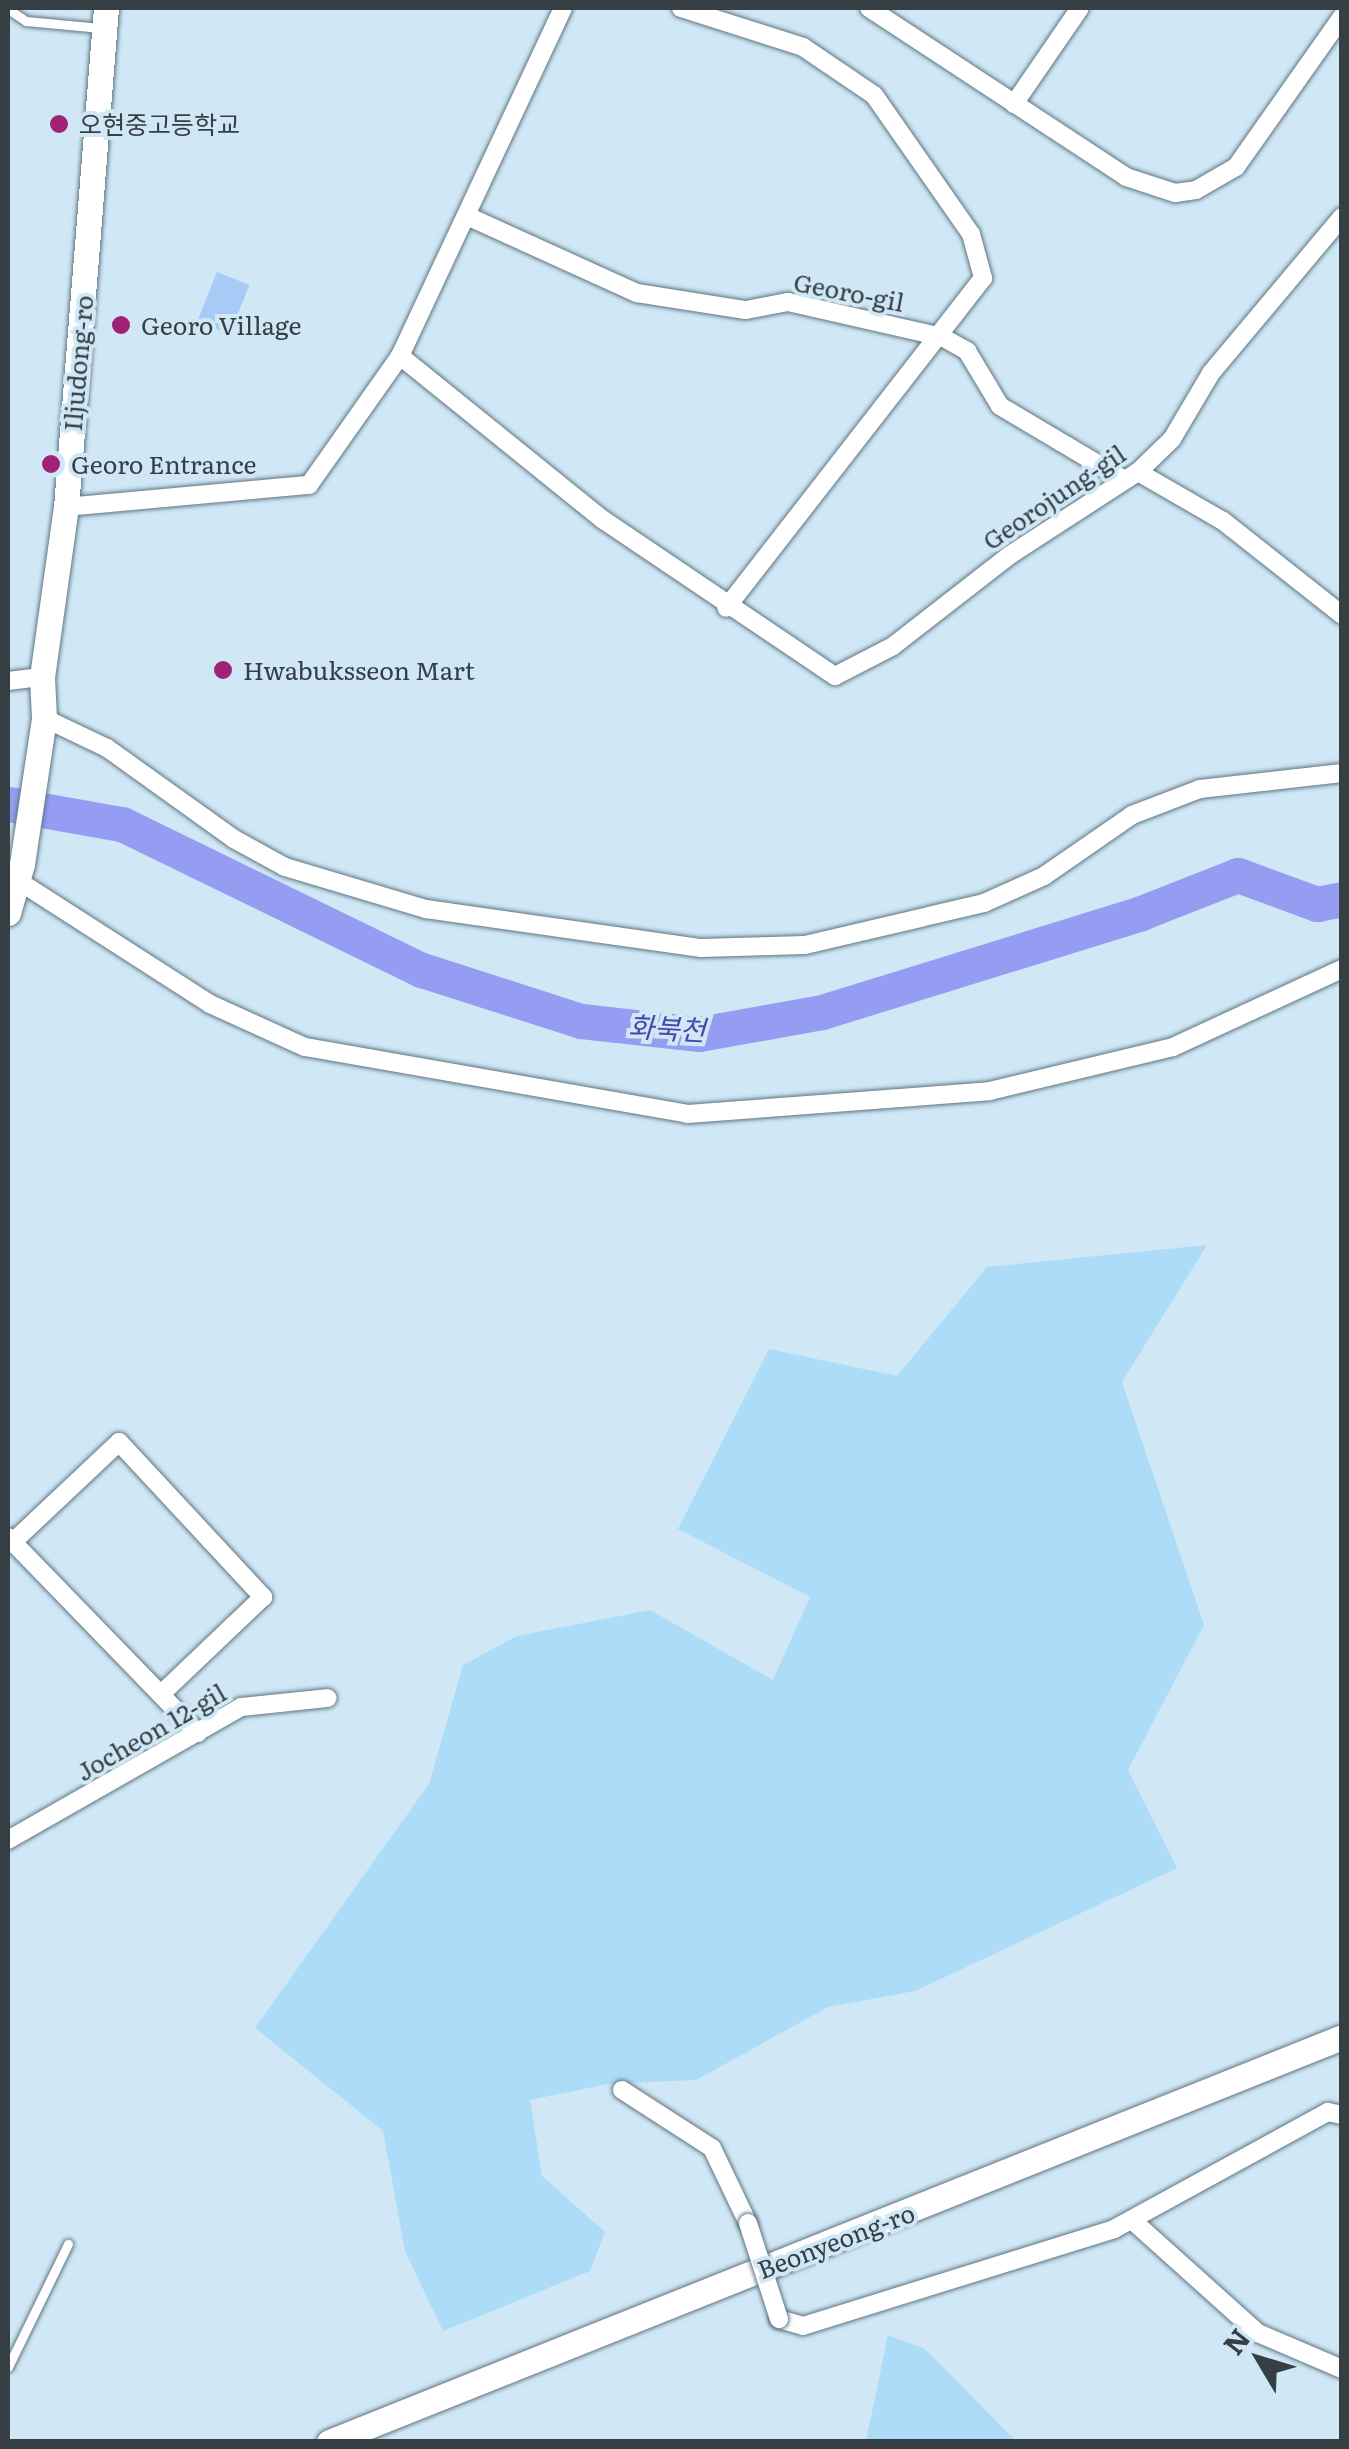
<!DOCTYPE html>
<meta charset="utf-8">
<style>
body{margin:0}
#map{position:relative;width:1349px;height:2449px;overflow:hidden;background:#d0e8f6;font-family:Literata,"Noto Sans KR",serif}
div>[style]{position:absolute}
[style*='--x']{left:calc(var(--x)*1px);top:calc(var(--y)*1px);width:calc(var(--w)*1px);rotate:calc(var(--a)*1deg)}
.green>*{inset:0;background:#acdcf7}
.river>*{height:35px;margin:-17.5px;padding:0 17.5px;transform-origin:17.5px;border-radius:17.5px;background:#949df2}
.building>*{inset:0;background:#a7caf7;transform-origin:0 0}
.roads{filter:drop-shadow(0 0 2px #5f7581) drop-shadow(0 0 2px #5f7581)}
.lane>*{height:9px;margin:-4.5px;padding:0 4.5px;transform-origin:4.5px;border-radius:4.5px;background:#fff}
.street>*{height:18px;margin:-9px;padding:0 9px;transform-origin:9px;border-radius:9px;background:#fff}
.secondary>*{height:25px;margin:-12.5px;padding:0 12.5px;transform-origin:12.5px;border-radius:12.5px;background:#fff}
.bridges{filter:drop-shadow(0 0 2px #5f7581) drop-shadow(0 0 2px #5f7581)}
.street-bridge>*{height:18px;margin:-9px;padding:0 9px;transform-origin:9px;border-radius:9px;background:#fff}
.dots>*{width:28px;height:28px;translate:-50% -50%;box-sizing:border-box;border:5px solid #d0e8f6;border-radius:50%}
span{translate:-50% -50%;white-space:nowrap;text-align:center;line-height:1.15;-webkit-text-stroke:8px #d0e8f6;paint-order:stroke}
.poi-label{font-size:25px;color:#353f44}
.left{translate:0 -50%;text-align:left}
.street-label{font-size:25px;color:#353f44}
.water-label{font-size:28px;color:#4747aa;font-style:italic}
.frame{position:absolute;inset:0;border:10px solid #353f44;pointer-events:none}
.north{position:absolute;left:1209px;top:2309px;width:100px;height:100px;-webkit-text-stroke:8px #d0e8f6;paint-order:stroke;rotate:308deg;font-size:28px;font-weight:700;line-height:40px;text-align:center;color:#353f44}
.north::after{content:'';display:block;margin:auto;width:35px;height:45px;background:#353f44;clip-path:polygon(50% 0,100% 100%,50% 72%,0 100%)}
</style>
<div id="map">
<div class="green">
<div style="clip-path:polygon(1207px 1245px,1122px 1382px,1204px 1625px,1128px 1770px,1177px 1868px,915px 1991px,828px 2007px,696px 2080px,608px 2084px,530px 2100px,542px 2176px,605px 2232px,590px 2271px,443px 2331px,405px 2251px,383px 2131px,255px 2028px,429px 1784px,463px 1665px,517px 1636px,650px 1610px,773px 1680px,810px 1597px,678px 1529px,769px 1349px,897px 1376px,987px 1267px)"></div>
<div style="clip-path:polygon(888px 2335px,925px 2349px,1016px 2441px,866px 2441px)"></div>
</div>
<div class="river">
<div style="--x:8;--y:804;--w:116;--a:10"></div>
<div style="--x:122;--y:824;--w:334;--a:26"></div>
<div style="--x:422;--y:970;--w:167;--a:17.8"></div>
<div style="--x:581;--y:1021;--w:119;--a:6.3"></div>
<div style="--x:699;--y:1034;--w:125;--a:-10.1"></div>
<div style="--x:822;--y:1012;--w:334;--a:-17.2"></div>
<div style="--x:1141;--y:913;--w:104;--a:-21.4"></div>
<div style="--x:1238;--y:875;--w:84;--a:20.2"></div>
<div style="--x:1317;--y:904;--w:25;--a:-11"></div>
</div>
<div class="building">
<div style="left:217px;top:272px;width:35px;height:53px;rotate:22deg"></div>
</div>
<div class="roads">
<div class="lane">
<div style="--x:8;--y:9;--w:22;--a:34"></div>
<div style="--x:26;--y:21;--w:75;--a:5.3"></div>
<div style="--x:8;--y:2367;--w:137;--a:-64"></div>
</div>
<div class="street">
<div style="--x:681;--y:8;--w:128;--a:17.7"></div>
<div style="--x:803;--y:47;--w:86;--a:34.1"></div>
<div style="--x:874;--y:95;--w:169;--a:55.1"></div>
<div style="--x:971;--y:234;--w:46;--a:74.7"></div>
<div style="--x:983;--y:278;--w:418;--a:127.9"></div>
<div style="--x:869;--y:8;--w:308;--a:33.3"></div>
<div style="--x:1126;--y:177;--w:52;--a:18.1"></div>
<div style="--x:1175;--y:193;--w:21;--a:-8"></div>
<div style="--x:1196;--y:190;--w:46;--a:-29.9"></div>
<div style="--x:1236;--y:167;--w:184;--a:-54.8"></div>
<div style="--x:1014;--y:104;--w:116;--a:-55.5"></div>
<div style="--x:467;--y:216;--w:187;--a:24.4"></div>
<div style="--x:637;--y:293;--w:110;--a:8.9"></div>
<div style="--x:746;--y:310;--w:43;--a:-10.8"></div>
<div style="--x:788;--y:302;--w:158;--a:12.8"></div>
<div style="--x:942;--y:337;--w:29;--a:29"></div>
<div style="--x:967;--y:351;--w:64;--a:59"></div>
<div style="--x:1000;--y:406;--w:143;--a:30.7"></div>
<div style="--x:400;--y:356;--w:260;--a:38.9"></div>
<div style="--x:602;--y:519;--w:281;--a:34"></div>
<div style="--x:835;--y:676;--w:65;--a:-27.3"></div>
<div style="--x:893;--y:646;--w:148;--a:-37.9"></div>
<div style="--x:1010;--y:555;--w:153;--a:-33"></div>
<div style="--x:1138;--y:472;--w:47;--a:-44.1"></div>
<div style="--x:1172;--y:439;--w:77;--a:-59.4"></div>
<div style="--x:1211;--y:373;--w:204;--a:-50"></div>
<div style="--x:1138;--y:472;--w:98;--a:30"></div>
<div style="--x:1223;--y:521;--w:152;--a:38.3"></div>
<div style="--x:66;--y:507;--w:244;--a:-5.2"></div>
<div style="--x:309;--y:485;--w:158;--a:-54.8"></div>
<div style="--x:400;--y:356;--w:384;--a:-64.9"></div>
<div style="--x:8;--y:681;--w:34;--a:-7"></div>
<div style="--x:44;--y:718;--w:70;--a:25.5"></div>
<div style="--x:107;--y:748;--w:156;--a:35.6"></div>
<div style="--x:234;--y:839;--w:58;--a:28.8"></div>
<div style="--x:285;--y:867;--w:147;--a:16.6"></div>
<div style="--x:426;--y:909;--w:278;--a:8.1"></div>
<div style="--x:701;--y:948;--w:104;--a:-1.7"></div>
<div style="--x:805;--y:945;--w:184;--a:-13.2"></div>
<div style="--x:984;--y:903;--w:66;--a:-24.2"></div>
<div style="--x:1044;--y:876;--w:107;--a:-34.7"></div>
<div style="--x:1132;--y:815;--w:73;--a:-20.9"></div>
<div style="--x:1200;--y:789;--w:143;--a:-6.4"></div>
<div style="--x:17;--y:880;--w:229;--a:32.7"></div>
<div style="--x:210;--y:1004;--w:104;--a:24.4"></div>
<div style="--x:305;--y:1047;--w:388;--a:9.9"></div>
<div style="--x:687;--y:1114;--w:304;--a:-4.3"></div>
<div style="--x:990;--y:1091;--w:188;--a:-13.5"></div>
<div style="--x:1173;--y:1047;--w:186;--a:-24.8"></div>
<div style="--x:8;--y:1537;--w:273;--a:45.9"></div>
<div style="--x:15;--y:1540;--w:143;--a:-43.3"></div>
<div style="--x:119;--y:1442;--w:212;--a:47.1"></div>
<div style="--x:263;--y:1597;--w:141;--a:136.4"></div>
<div style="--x:8;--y:1840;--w:268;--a:-29.7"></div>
<div style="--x:241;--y:1707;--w:87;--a:-5.9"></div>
<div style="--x:622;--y:2090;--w:107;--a:32.8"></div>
<div style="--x:712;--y:2148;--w:83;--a:64.4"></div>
<div style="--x:1133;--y:2221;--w:168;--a:41.9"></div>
<div style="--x:1258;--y:2333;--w:91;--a:23.2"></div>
<div style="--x:779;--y:2319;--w:25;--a:16"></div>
<div style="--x:803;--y:2326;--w:326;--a:-17.3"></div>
<div style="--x:1114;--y:2229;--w:244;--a:-28.7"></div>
<div style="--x:1328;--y:2112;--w:14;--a:12"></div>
</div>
<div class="secondary">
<div style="--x:8;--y:913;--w:51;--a:-74.1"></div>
<div style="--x:22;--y:864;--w:148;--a:-81.4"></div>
<div style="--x:44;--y:718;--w:41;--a:-92.8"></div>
<div style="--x:42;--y:677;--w:172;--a:-82"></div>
<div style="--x:66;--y:507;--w:501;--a:-85.42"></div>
<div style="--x:329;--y:2442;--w:1091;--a:-21.79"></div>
</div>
</div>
<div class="bridges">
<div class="street-bridge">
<div style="--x:748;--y:2223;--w:101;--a:72.1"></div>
</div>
</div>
<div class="dots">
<div style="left:59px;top:124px;background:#a02275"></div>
<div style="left:121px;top:325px;background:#a02275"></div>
<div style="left:51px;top:464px;background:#a02275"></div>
<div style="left:223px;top:670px;background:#a02275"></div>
</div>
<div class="poi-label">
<span class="left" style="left:79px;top:124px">오현중고등학교</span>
<span class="left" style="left:141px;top:325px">Georo Village</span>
<span class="left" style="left:71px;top:464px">Georo Entrance</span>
<span class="left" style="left:243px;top:670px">Hwabuksseon Mart</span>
</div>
<div class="street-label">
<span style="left:849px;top:292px;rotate:11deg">Georo-gil</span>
<span style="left:78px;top:363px;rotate:-85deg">Iljudong-ro</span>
<span style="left:1054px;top:497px;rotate:-34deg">Georojung-gil</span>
<span style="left:151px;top:1732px;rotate:-30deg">Jocheon 12-gil</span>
<span style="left:836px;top:2241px;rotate:-21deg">Beonyeong-ro</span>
</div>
<div class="water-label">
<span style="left:667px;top:1027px;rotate:3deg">화북천</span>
</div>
<div class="frame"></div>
<div class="north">N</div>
</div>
